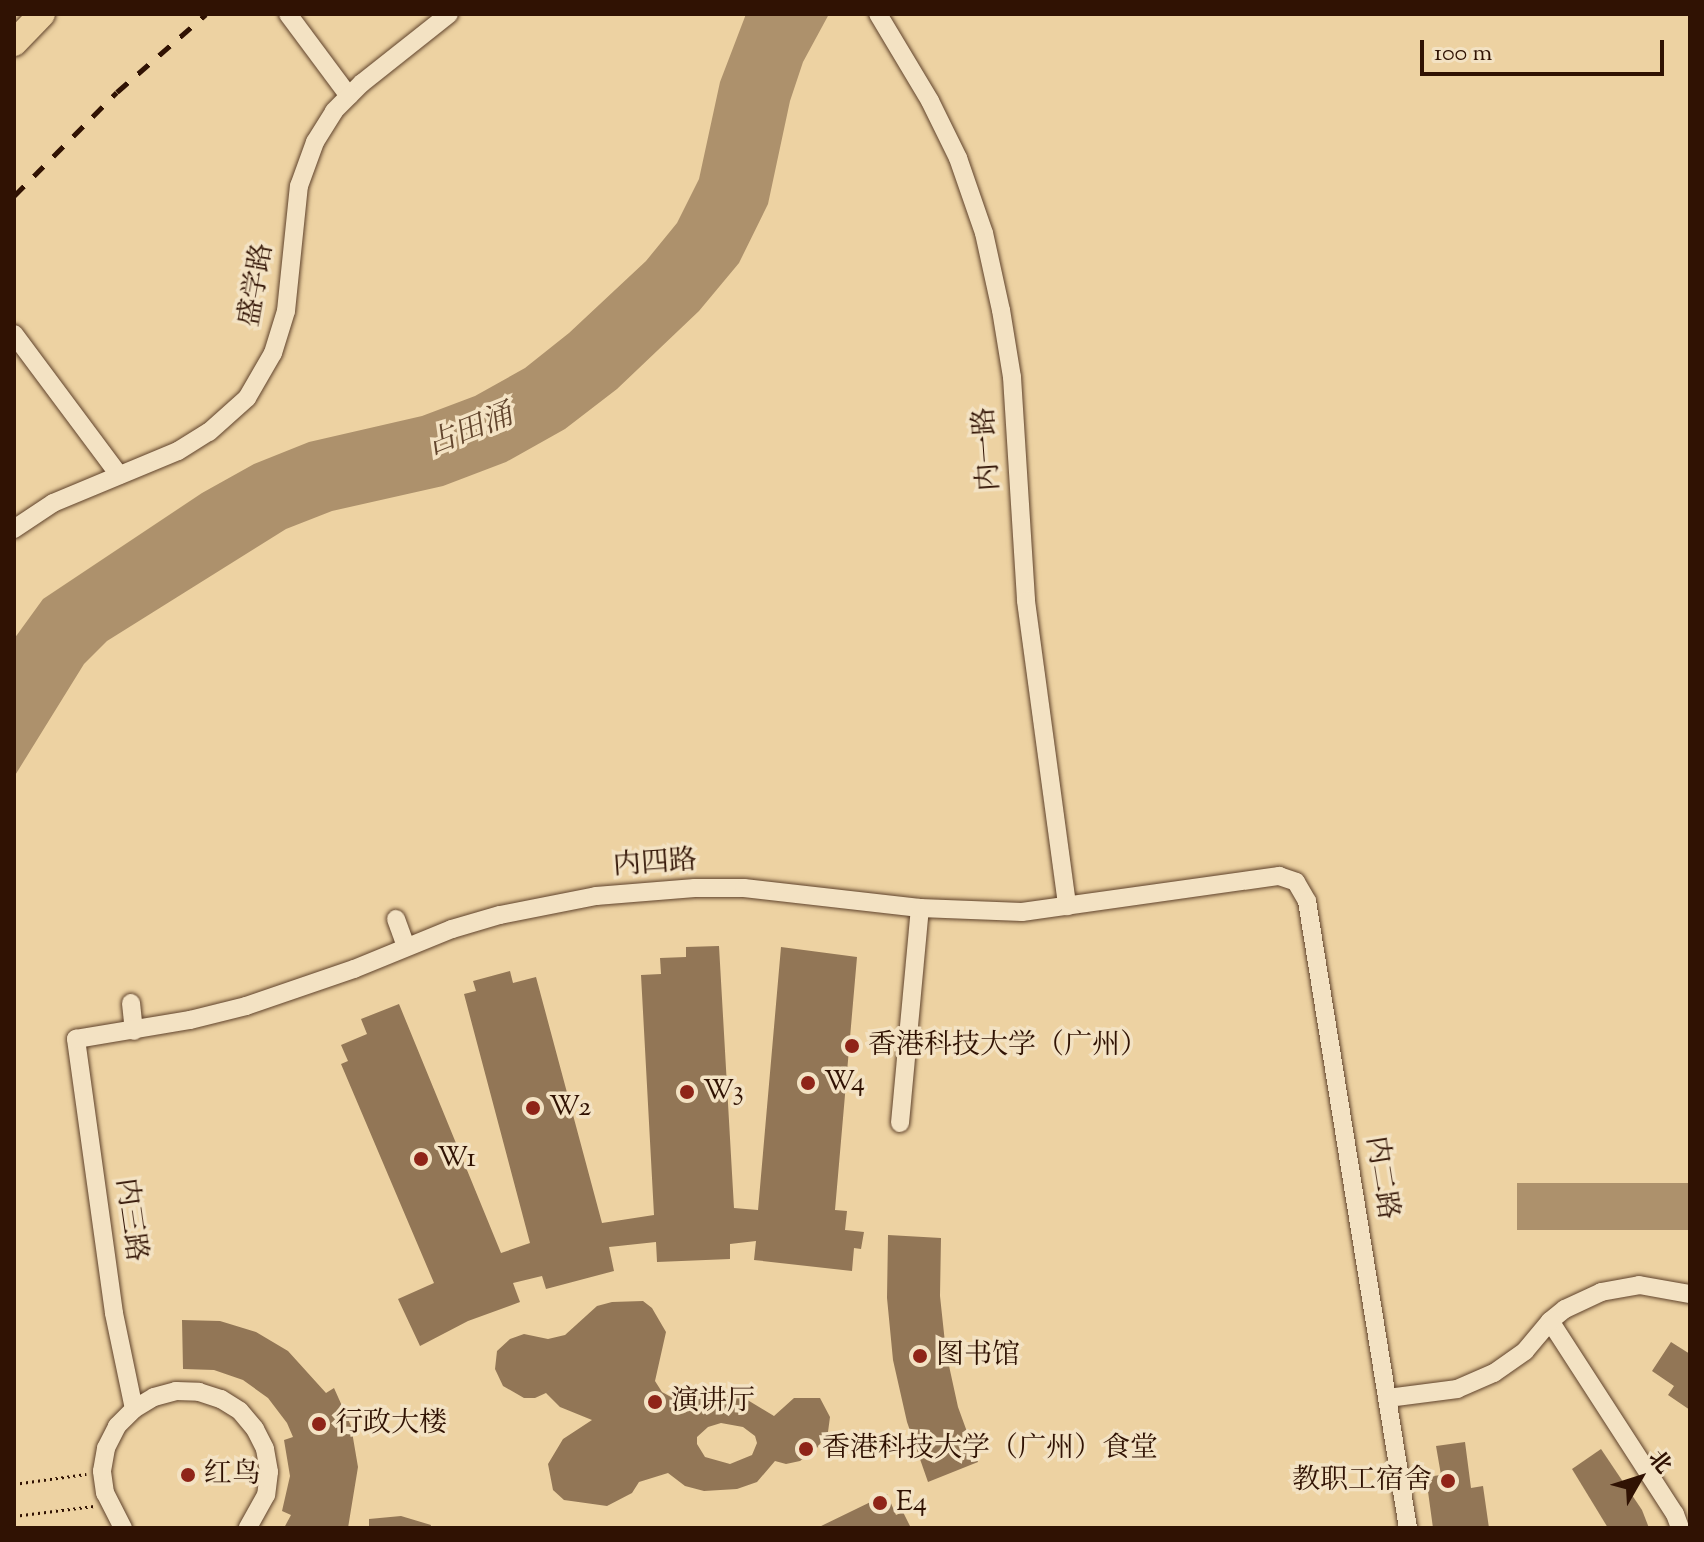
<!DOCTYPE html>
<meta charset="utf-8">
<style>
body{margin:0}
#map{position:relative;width:1704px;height:1542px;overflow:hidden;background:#edd2a2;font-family:"Sorts Mill Goudy","Noto Serif SC",serif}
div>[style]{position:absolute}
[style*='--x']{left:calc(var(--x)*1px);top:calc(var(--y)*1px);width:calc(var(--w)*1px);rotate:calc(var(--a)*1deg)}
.water>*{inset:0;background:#ad916c;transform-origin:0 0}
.building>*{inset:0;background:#927656}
.path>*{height:3px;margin-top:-1.5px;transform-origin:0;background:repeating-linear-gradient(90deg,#301203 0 2px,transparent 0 6px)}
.roads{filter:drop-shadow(0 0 2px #5f422b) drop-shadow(0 0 2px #5f422b)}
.minor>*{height:18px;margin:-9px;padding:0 9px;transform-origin:9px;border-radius:9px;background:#f3e2c3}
.highway>*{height:26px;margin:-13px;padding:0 13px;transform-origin:13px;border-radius:13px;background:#edd2a2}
.rail>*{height:5px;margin-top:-2.5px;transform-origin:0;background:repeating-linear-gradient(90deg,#301203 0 14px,transparent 0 28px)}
.dots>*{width:22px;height:22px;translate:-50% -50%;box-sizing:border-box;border:4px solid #f3e2c3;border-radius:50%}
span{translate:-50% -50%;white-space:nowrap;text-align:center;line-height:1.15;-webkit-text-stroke:7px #f3e2c3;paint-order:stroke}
.street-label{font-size:28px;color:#301203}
.poi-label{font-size:28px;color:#301203}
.left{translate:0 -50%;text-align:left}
.right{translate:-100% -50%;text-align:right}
.water-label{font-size:30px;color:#62452d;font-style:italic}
.frame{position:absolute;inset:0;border:16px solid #301203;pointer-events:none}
.north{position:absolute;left:1600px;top:1438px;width:80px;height:80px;-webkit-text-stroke:6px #f3e2c3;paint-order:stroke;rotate:51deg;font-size:22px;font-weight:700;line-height:32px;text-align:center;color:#301203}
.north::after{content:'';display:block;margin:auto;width:28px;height:36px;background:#301203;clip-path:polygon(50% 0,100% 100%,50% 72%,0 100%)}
.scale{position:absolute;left:1420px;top:40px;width:244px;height:36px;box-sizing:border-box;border:4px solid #301203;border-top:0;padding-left:10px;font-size:24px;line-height:28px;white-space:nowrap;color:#301203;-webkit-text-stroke:6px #f3e2c3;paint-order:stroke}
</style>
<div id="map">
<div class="water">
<div style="clip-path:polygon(746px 14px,829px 14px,803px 62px,790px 101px,768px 204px,739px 263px,699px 311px,617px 389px,565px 429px,506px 462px,443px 486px,332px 511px,286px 529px,107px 641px,84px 664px,14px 777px,14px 639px,43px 599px,202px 493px,254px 464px,309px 442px,422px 416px,475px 396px,525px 368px,569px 333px,646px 261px,677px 223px,699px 179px,720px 82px)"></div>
<div style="left:1690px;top:1183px;width:47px;height:173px;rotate:90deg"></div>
</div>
<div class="building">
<div style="clip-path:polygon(719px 946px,734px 1208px,758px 1210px,781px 947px,857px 957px,835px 1210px,847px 1211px,845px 1230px,864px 1232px,861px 1249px,854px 1248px,852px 1271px,754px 1260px,756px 1241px,730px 1244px,730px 1259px,657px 1262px,656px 1242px,609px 1247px,614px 1271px,546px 1289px,542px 1276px,513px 1283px,520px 1302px,468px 1321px,420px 1346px,398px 1299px,434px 1283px,341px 1064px,348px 1061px,341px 1045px,367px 1034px,361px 1019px,399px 1004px,501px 1253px,530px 1243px,464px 994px,476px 991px,473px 981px,510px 971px,513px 983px,536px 977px,602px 1223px,654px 1215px,641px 975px,661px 974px,660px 958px,686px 957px,686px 947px)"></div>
<div style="clip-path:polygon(888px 1235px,941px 1238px,940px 1296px,946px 1352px,958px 1407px,978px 1462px,928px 1482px,907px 1422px,893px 1360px,887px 1298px)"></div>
<div style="clip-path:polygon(evenodd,643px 1301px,652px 1308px,666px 1332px,655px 1381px,662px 1392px,671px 1397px,715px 1390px,736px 1393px,774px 1416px,794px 1398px,820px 1398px,830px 1417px,828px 1432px,817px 1448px,800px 1461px,786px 1464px,775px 1461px,757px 1482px,737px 1489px,704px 1491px,685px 1486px,668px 1473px,639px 1482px,632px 1493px,607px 1506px,564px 1500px,553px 1490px,548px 1464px,563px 1439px,592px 1420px,560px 1407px,546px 1393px,535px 1398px,524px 1398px,503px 1386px,495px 1369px,497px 1351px,510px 1339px,524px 1334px,548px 1339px,565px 1335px,597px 1306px,612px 1302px,643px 1301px,721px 1423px,743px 1427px,755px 1436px,757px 1443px,752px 1455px,730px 1464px,705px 1457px,697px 1444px,697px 1437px,708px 1427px,721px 1423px)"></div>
<div style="clip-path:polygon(182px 1320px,220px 1321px,256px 1332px,288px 1351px,326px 1393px,334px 1388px,351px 1426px,358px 1467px,348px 1528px,284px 1528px,291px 1515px,282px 1511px,290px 1476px,284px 1440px,293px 1437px,287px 1423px,268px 1398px,243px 1380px,214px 1370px,183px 1369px)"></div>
<div style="clip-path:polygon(1671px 1342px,1690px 1354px,1690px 1410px,1668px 1395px,1674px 1386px,1652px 1371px)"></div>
<div style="clip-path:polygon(1465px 1442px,1471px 1488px,1483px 1486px,1489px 1528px,1433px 1528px,1426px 1477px,1441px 1475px,1436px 1446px)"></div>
<div style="clip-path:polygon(1601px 1449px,1642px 1510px,1649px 1528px,1608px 1528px,1572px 1469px)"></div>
<div style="clip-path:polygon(887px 1494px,896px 1515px,903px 1512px,911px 1528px,817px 1528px)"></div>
<div style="clip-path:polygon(401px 1516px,431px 1525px,430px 1528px,369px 1528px,369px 1519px)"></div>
</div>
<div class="path">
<div style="--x:14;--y:1484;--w:73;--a:-7.9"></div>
<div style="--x:14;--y:1516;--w:81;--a:-7.1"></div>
</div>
<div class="roads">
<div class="minor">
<div style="--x:288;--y:14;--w:102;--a:53.4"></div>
<div style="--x:878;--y:14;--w:101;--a:59.1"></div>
<div style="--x:930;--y:101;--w:64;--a:63.8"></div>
<div style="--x:958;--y:158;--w:79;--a:70.9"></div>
<div style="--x:984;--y:233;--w:79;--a:77.6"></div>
<div style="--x:1001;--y:310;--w:68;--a:80.7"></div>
<div style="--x:1012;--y:377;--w:224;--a:86.4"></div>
<div style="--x:1026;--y:601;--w:308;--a:82.3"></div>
<div style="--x:14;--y:334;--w:176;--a:53.3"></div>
<div style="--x:14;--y:529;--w:47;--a:-33.7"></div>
<div style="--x:53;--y:503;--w:135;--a:-22.6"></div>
<div style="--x:178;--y:451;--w:36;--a:-32"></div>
<div style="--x:209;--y:432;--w:51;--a:-41.8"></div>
<div style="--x:247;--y:398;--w:52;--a:-60"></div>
<div style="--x:273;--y:353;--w:44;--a:-72.8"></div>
<div style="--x:286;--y:311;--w:126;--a:-84.1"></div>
<div style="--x:299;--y:186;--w:47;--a:-70"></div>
<div style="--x:315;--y:142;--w:36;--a:-58"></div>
<div style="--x:334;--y:111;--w:40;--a:-45"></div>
<div style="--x:362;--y:83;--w:111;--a:-38.4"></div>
<div style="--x:396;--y:919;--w:29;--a:70"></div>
<div style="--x:131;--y:1003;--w:28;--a:84"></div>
<div style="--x:900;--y:1123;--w:216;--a:-84.7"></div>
<div style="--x:1550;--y:1321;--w:230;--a:57.1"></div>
<div style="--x:1675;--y:1514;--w:15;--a:70"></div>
<div style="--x:1388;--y:1398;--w:70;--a:-7.4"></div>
<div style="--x:1457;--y:1389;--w:40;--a:-23.4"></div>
<div style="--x:1494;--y:1373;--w:38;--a:-35"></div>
<div style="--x:1525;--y:1351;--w:39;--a:-50"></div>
<div style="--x:1550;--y:1321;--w:19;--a:-39"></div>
<div style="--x:1565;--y:1309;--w:40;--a:-25"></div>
<div style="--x:1601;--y:1292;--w:39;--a:-10"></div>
<div style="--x:1639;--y:1285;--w:52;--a:10"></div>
<div style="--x:134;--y:1409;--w:98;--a:-101.8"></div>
<div style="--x:114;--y:1313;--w:277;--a:-97.9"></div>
<div style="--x:76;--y:1039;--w:116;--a:-9.5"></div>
<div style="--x:190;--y:1020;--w:58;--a:-14"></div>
<div style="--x:246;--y:1006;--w:114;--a:-18.9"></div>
<div style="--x:354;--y:969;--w:106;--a:-22.2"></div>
<div style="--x:452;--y:929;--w:50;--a:-16.3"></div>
<div style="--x:500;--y:915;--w:98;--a:-11.2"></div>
<div style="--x:596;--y:896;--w:99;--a:-4.6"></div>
<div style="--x:695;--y:888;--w:49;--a:0"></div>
<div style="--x:744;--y:888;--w:177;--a:6.5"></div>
<div style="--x:920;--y:908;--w:102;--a:2.2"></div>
<div style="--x:1022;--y:912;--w:260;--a:-8"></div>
<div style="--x:1279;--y:876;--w:18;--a:19"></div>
<div style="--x:1296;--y:882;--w:22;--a:60"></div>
<div style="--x:1307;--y:901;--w:635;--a:80.85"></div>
<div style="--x:123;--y:1528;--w:39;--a:-117"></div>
<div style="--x:105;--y:1493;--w:22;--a:-98"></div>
<div style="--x:102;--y:1471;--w:23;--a:-80"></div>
<div style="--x:106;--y:1448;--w:25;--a:-63"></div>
<div style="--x:117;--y:1426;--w:24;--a:-45"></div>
<div style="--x:134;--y:1409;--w:23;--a:-31"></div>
<div style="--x:154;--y:1397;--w:23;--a:-15"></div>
<div style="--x:176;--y:1391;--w:23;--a:2"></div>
<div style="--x:199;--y:1392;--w:23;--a:18"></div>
<div style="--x:221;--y:1399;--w:22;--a:32"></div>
<div style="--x:240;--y:1411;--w:23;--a:50"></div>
<div style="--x:255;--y:1429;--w:22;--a:63"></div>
<div style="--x:265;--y:1449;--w:23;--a:80"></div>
<div style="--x:269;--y:1472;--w:23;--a:97"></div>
<div style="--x:266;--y:1495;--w:38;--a:119"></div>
</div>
<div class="highway">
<div style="--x:14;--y:43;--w:40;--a:-46"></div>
</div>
</div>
<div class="rail">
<div style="--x:14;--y:196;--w:146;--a:-45.3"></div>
<div style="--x:117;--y:92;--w:118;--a:-41.2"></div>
</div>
<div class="dots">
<div style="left:852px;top:1046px;background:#8f2418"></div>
<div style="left:808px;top:1083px;background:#8f2418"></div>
<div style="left:687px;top:1092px;background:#8f2418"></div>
<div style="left:533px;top:1108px;background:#8f2418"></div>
<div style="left:421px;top:1159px;background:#8f2418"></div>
<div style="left:920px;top:1356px;background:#8f2418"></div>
<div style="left:655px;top:1402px;background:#8f2418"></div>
<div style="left:319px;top:1424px;background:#8f2418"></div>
<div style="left:806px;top:1449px;background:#8f2418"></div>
<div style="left:188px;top:1475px;background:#8f2418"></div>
<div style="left:1448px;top:1481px;background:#8f2418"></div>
<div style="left:880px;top:1503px;background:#8f2418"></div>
</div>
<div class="street-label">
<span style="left:257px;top:285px;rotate:-80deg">盛学路</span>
<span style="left:988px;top:449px;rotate:-94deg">内一路</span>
<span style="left:655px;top:864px;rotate:-4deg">内四路</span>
<span style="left:1381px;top:1178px;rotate:81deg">内二路</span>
<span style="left:130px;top:1220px;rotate:82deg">内三路</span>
</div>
<div class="poi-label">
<span class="left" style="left:868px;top:1046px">香港科技大学（广州）</span>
<span class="left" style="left:824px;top:1083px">W4</span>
<span class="left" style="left:703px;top:1092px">W3</span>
<span class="left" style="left:549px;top:1108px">W2</span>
<span class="left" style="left:437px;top:1159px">W1</span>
<span class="left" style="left:936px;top:1356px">图书馆</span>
<span class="left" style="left:671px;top:1402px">演讲厅</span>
<span class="left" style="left:335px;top:1424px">行政大楼</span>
<span class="left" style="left:822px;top:1449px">香港科技大学（广州）食堂</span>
<span class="left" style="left:204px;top:1475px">红鸟</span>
<span class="right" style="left:1432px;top:1481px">教职工宿舍</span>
<span class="left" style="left:896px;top:1503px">E4</span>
</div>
<div class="water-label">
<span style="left:470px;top:432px;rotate:-22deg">占田涌</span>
</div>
<div class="frame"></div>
<div class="north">北</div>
<div class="scale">100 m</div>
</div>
